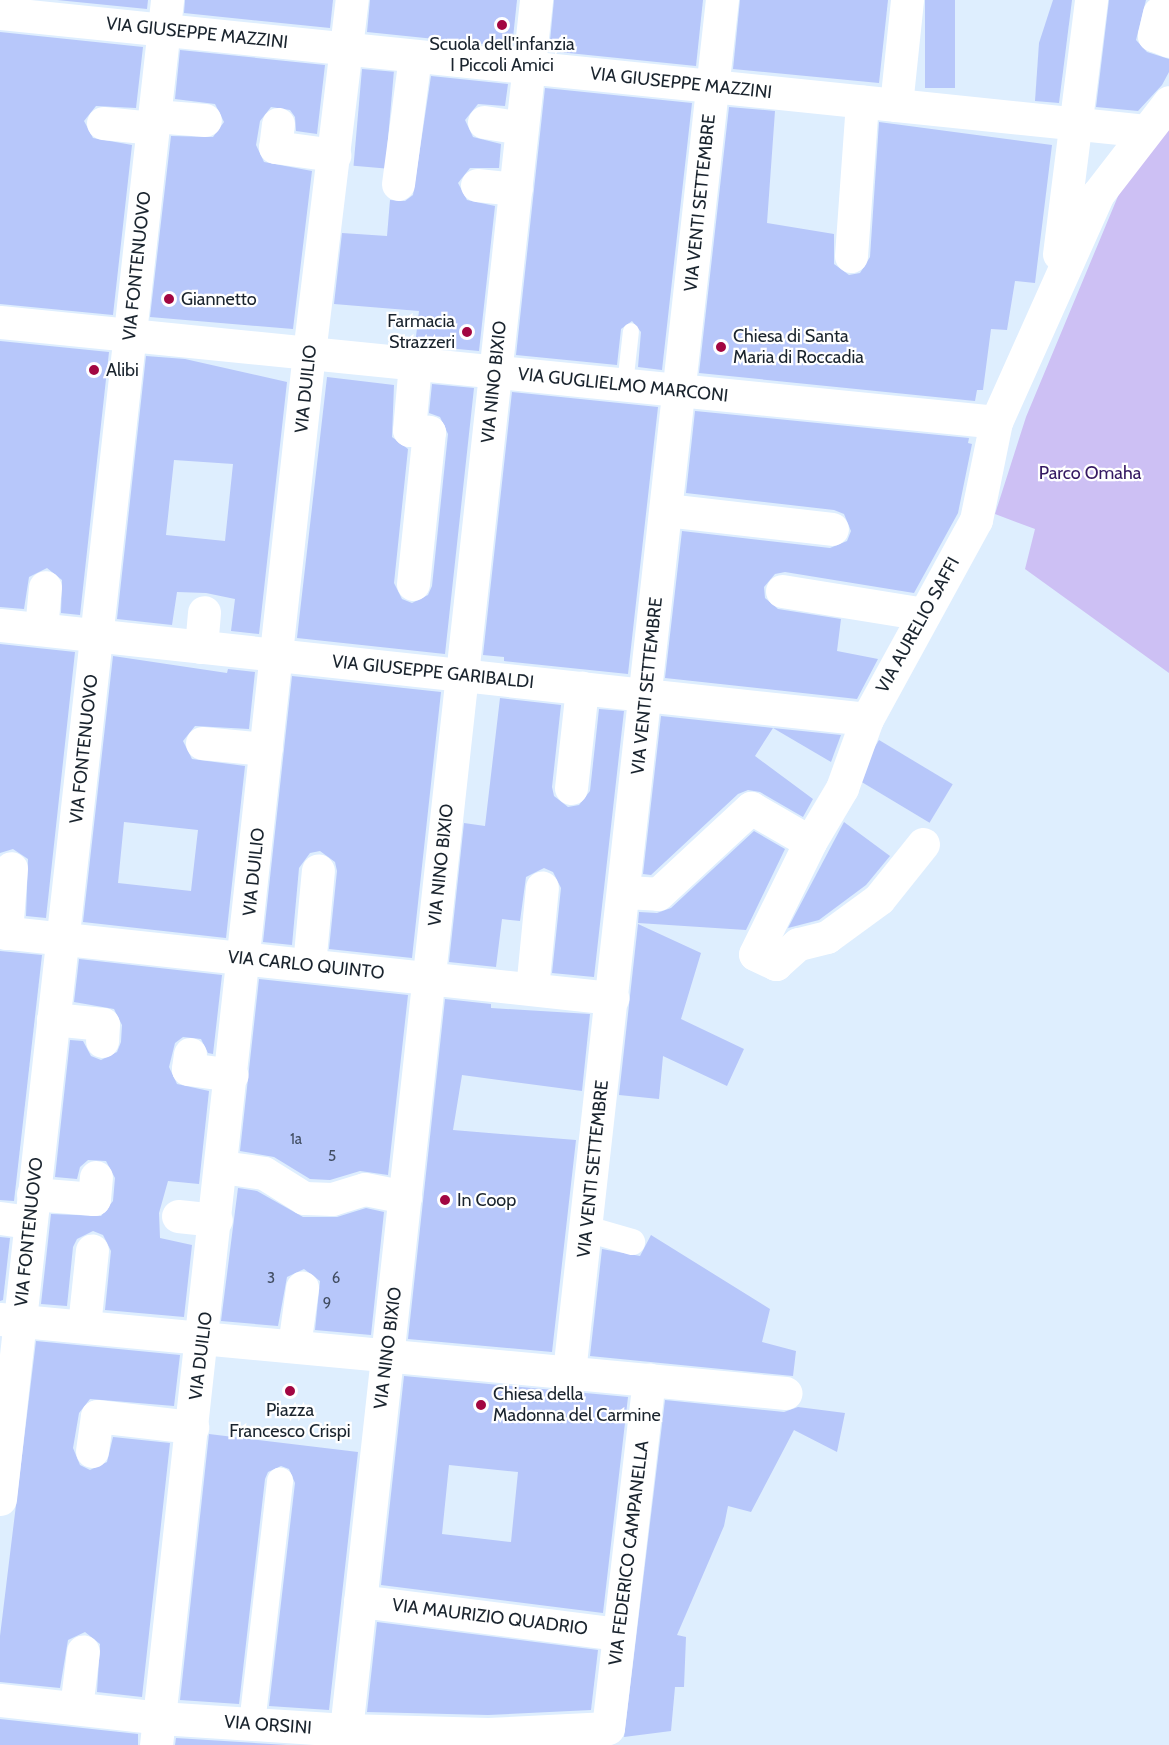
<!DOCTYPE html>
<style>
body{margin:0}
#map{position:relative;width:1169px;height:1745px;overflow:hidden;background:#deeefe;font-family:Cabin,sans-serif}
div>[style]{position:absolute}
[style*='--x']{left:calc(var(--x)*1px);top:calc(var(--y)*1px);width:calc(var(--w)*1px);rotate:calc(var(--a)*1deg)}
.green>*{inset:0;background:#cdc0f4}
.building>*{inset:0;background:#b7c7fa;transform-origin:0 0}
.service>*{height:16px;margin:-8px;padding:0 8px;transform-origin:8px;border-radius:8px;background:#fff}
.pedestrian>*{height:26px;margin:-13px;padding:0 13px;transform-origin:13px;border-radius:13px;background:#fff}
.minor>*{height:33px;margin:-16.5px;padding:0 16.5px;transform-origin:16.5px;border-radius:16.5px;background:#fff}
.tertiary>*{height:33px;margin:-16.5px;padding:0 16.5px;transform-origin:16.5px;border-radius:16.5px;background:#fff}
.dots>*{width:16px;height:16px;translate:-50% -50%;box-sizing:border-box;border:3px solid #fff;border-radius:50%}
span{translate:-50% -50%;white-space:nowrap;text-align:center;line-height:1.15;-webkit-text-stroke:4.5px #fff;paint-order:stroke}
.number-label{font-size:15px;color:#414d61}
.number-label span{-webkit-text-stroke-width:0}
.street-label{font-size:18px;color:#1a242e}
.poi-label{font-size:18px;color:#1a242e}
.left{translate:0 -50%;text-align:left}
.right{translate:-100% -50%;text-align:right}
.park-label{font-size:18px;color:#351962}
</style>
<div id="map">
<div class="green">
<div style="clip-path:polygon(1169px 128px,1169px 673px,1025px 569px,1035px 529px,995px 514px,1026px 417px,1121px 189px)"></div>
</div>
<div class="building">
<div style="clip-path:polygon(57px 0,148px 0,147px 9px)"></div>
<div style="clip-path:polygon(185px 0,333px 0,330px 28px,184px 13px)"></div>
<div style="clip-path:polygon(370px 0,517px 0,512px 47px,367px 32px)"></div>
<div style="clip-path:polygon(554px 0,703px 0,696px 66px,549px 51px)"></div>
<div style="clip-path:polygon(740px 0,888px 0,879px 83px,733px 69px)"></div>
<div style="left:925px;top:0;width:30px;height:88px"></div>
<div style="clip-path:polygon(1053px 0,1072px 0,1059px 103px,1035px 101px,1039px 43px)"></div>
<div style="clip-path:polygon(1109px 0,1146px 0,1136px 40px,1147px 52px,1169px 59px,1169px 72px,1162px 85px,1138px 111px,1096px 107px)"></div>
<div style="clip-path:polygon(0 32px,143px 47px,136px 108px,96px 106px,84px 121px,93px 138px,132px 145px,113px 315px,0 304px)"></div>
<div style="clip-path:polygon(180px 50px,325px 65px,317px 134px,296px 131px,295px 117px,290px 110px,271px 107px,260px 121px,256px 145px,264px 162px,312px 171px,293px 329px,150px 317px,171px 136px,213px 137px,224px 122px,215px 104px,175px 99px)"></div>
<div style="left:362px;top:69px;width:32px;height:97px;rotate:5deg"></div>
<div style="clip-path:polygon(431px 76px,508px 84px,505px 106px,478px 104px,465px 120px,473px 137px,501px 144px,499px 168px,470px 168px,458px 183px,467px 200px,495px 206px,479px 351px,415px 345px,419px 311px,334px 304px,342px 233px,387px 236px,390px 200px,405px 201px,413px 195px)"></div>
<div style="clip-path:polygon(545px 88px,692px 103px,662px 370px,638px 367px,641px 332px,632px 321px,621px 329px,617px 365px,516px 355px)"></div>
<div style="clip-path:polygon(729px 107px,775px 111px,767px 223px,834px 234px,834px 264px,849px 275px,860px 273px,870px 257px,879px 122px,1052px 145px,1035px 283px,1015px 281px,1007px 330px,991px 329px,983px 390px,977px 390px,975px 401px,699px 373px)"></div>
<div style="clip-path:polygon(0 341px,109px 352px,80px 615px,61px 613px,62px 580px,47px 568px,29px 577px,24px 609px,0 607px)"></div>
<div style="clip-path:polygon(evenodd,146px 356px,185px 359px,287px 382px,259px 634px,231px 631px,235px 599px,206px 593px,177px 592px,172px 625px,117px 619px,146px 356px,174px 460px,233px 464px,225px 541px,166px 535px,174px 460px)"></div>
<div style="clip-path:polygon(327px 377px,394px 385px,392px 437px,408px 449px,394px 583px,402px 599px,412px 603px,428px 595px,432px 586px,448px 434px,440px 417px,429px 413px,432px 384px,474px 388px,445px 654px,297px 638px)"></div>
<div style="clip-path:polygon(512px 392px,658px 407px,628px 674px,504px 661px,504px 657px,483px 655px)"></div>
<div style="clip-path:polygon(695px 411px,969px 438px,968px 443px,972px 444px,958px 513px,914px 593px,785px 572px,775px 574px,764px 587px,765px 598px,778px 609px,841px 619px,837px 651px,878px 659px,857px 699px,665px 678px,682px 531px,830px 548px,847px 541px,851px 531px,844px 514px,834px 510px,686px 493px)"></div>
<div style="clip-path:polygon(0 644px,75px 652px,46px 918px,26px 916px,28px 859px,13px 849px,0 853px)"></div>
<div style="clip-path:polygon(evenodd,113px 656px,227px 673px,228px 669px,255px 672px,249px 729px,195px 726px,183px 741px,192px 759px,245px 766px,226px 938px,83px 922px,113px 656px,124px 822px,198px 830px,191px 891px,118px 883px,124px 822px)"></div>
<div style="clip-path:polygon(292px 676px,441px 692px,412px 958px,329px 949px,337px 871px,335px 862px,320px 851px,310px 853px,299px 868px,292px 945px,263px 942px)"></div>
<div style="clip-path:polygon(500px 698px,561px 705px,552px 787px,554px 796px,568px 807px,579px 805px,590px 791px,599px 709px,624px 711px,594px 977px,552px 973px,561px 888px,553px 872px,544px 868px,526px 877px,520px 921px,502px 919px,496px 967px,449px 962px,464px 823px,485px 826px)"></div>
<div style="clip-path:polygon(661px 716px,773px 728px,755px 756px,813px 799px,803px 817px,760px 792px,748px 790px,738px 794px,651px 875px,643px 874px)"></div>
<div style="clip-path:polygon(773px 728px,841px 735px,831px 762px)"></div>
<div style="left:879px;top:740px;width:86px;height:45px;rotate:31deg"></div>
<div style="clip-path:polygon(844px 822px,890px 856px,866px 885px,819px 920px,788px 928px)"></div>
<div style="clip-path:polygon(754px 831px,785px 849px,746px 930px,638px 923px,639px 912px,657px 913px,671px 908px)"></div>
<div style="clip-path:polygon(638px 924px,701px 953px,681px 1019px,744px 1049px,727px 1086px,663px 1056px,659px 1099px,619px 1095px)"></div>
<div style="clip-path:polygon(0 951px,42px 955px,14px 1201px,0 1200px)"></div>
<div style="clip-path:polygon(79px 959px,222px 975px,213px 1054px,208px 1053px,201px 1039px,183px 1037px,175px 1043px,169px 1067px,177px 1084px,209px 1091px,199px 1184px,168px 1181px,159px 1213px,160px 1238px,192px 1245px,184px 1317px,105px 1310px,111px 1251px,103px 1235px,93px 1231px,77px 1239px,73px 1247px,67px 1306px,41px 1304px,51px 1214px,101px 1216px,113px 1201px,115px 1178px,106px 1161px,88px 1160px,80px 1167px,77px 1179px,55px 1177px,70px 1040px,83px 1041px,91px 1056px,101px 1060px,117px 1052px,121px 1042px,122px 1025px,114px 1009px,74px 1002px)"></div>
<div style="clip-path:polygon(259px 979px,408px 995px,388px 1175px,360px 1171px,330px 1180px,310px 1179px,274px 1157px,240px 1151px)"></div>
<div style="clip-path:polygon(445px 999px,491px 1004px,491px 1008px,590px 1014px,582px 1091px,462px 1075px,453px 1130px,576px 1140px,552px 1352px,408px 1339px)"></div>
<div style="clip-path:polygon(238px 1188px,257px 1191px,303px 1217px,337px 1217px,366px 1208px,384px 1212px,371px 1335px,315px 1330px,320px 1281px,304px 1269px,287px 1277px,278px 1326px,221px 1321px)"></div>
<div style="clip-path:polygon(651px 1235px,770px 1309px,762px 1342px,796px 1351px,793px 1376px,590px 1356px,602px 1249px,640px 1256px)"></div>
<div style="clip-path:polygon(0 1237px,10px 1238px,3px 1300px,0 1301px)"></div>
<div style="clip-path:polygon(36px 1341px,180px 1355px,174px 1406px,90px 1399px,79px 1413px,73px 1448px,80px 1465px,90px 1470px,107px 1462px,113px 1437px,170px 1443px,142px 1697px,97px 1692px,100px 1644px,85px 1632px,68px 1640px,60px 1688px,0 1682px,0 1636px)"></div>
<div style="clip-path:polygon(evenodd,404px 1376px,628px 1397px,603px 1613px,381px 1585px,404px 1376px,449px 1465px,518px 1472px,511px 1542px,442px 1534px,449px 1465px)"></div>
<div style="clip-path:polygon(665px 1400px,784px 1412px,798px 1407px,845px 1413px,837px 1452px,794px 1430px,751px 1512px,728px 1506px,724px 1526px,677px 1635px,686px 1637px,684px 1687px,675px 1687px,671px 1731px,624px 1737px)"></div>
<div style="clip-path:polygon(209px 1434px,358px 1452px,329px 1710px,269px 1706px,295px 1483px,289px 1469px,281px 1466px,268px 1472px,265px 1479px,239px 1704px,180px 1700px)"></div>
<div style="clip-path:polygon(377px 1622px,598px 1650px,591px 1710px,488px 1715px,367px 1712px)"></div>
<div style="clip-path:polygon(0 1719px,138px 1734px,138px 1745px,0 1745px)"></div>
<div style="clip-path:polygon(176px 1738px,287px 1745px,175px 1745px)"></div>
</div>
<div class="service">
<div style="--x:625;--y:385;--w:54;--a:-83.7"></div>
</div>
<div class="pedestrian">
<div style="--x:587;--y:1229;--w:47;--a:16.1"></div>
<div style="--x:252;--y:1724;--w:245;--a:-83.4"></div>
</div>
<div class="minor">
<div style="--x:1159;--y:13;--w:23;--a:103"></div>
<div style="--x:1154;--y:35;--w:16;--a:22"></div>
<div style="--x:896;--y:105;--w:251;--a:5.9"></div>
<div style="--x:154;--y:116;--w:51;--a:4.5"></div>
<div style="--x:484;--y:122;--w:38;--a:9"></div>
<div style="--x:103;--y:123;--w:49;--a:5.8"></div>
<div style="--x:278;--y:124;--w:23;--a:97"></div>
<div style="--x:275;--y:147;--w:60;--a:7.7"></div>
<div style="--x:398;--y:184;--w:129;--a:-82.4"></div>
<div style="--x:477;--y:185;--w:39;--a:6"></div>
<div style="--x:1059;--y:254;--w:256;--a:-82.8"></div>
<div style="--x:851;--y:256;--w:155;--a:-85.9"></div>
<div style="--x:0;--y:322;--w:1001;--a:5.73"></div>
<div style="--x:666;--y:510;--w:167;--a:6.5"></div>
<div style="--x:413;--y:584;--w:153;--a:-84"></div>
<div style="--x:429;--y:432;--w:20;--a:-174"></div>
<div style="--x:409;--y:430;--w:66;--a:-84.8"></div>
<div style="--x:782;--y:591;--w:144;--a:9.2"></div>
<div style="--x:0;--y:625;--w:872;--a:6.19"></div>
<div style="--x:41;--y:629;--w:42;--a:-84.6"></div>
<div style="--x:201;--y:647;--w:35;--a:-85"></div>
<div style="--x:202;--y:743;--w:64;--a:5.4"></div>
<div style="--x:571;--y:788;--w:101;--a:-83.7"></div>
<div style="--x:923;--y:844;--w:70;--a:128.7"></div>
<div style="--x:879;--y:899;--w:64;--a:143.8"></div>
<div style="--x:827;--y:937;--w:30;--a:166"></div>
<div style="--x:798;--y:944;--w:30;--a:138"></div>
<div style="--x:776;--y:964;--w:23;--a:-155"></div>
<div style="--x:755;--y:954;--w:125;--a:-63.8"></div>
<div style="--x:810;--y:842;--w:63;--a:-59.3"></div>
<div style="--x:842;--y:788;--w:73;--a:-70.1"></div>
<div style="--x:867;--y:719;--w:227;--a:-61.3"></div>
<div style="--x:976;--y:520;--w:100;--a:-78.5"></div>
<div style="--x:996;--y:422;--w:250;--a:-65.9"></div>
<div style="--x:1098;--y:194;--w:116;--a:-52.3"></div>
<div style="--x:625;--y:892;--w:33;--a:3"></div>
<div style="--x:658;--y:894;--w:127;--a:-42.8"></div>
<div style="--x:751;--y:808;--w:68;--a:30"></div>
<div style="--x:0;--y:932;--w:616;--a:6.16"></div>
<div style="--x:6;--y:933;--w:65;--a:-85.6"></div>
<div style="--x:309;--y:965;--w:95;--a:-84.6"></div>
<div style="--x:532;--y:989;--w:102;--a:-84.4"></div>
<div style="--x:53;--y:1019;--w:50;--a:5.7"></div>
<div style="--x:103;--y:1024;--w:17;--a:93"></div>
<div style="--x:190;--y:1054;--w:15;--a:98"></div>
<div style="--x:188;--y:1069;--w:44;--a:7.8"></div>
<div style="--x:222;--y:1167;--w:42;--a:8.1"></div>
<div style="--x:264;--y:1173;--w:47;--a:32"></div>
<div style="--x:304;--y:1198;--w:28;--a:2"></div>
<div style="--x:332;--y:1199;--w:34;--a:-17"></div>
<div style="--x:365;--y:1189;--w:41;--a:11.3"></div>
<div style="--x:33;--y:1194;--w:61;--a:4.7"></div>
<div style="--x:94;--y:1199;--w:22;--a:-85"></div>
<div style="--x:178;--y:1216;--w:38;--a:6"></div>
<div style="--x:0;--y:1218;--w:30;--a:8"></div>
<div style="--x:0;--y:1319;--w:789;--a:5.38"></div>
<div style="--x:84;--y:1326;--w:76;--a:-84"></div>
<div style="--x:294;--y:1346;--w:59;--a:-82.1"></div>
<div style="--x:569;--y:1372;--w:1381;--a:-83.64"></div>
<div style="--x:92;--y:1451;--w:35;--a:-82"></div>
<div style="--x:97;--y:1416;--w:96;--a:6.6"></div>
<div style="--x:0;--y:1499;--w:1508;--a:-83.64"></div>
<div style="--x:360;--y:1601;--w:261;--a:7.3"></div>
<div style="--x:0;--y:1700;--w:161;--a:6.4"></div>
<div style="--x:160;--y:1718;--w:186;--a:3.7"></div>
<div style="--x:346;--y:1730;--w:142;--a:1.6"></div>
<div style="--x:488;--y:1734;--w:120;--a:-2.9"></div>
<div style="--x:608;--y:1728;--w:351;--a:-83.3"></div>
<div style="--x:76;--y:1708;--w:57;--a:-83"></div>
<div style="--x:346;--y:1730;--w:1740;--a:-83.73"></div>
<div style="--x:156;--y:1745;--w:1400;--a:-83.73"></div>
<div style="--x:309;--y:353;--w:356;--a:-83.1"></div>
</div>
<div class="tertiary">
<div style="--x:0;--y:13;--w:901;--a:5.86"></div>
<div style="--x:896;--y:105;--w:106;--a:-84"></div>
</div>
<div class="dots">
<div style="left:502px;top:25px;background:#a20642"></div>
<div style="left:169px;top:299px;background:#a20642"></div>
<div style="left:467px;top:332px;background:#a20642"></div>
<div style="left:721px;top:347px;background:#a20642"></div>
<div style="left:94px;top:370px;background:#a20642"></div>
<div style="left:445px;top:1200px;background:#a20642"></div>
<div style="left:290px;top:1391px;background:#a20642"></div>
<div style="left:481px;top:1405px;background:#a20642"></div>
</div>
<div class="number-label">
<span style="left:296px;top:1140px">1a</span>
<span style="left:332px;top:1157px">5</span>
<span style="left:271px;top:1279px">3</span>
<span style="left:336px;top:1279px">6</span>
<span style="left:327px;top:1304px">9</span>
</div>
<div class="street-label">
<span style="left:197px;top:33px;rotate:6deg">VIA GIUSEPPE MAZZINI</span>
<span style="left:681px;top:83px;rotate:6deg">VIA GIUSEPPE MAZZINI</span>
<span style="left:700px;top:203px;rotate:-84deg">VIA VENTI SETTEMBRE</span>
<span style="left:137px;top:266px;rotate:-84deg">VIA FONTENUOVO</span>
<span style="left:494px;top:382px;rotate:-84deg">VIA NINO BIXIO</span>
<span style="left:623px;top:385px;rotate:6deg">VIA GUGLIELMO MARCONI</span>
<span style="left:306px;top:389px;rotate:-84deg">VIA DUILIO</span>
<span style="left:918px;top:625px;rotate:-61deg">VIA AURELIO SAFFI</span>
<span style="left:433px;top:672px;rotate:6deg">VIA GIUSEPPE GARIBALDI</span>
<span style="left:647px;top:686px;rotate:-84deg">VIA VENTI SETTEMBRE</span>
<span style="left:84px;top:749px;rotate:-84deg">VIA FONTENUOVO</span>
<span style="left:441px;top:865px;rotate:-84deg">VIA NINO BIXIO</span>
<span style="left:254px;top:872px;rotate:-84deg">VIA DUILIO</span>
<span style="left:306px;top:965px;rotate:6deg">VIA CARLO QUINTO</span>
<span style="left:593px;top:1169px;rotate:-84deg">VIA VENTI SETTEMBRE</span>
<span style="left:29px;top:1232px;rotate:-84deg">VIA FONTENUOVO</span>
<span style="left:388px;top:1348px;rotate:-83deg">VIA NINO BIXIO</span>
<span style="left:201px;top:1356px;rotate:-83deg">VIA DUILIO</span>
<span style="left:629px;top:1553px;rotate:-83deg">VIA FEDERICO CAMPANELLA</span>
<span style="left:490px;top:1617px;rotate:7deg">VIA MAURIZIO QUADRIO</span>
<span style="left:268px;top:1725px;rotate:4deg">VIA ORSINI</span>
</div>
<div class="poi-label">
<span style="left:502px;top:55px">Scuola dell'infanzia<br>I Piccoli Amici</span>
<span class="left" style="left:181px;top:299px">Giannetto</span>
<span class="right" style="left:455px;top:332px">Farmacia<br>Strazzeri</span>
<span class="left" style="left:733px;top:347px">Chiesa di Santa<br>Maria di Roccadia</span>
<span class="left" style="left:106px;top:370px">Alibi</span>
<span class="left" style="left:457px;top:1200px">In Coop</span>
<span class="left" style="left:493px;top:1405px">Chiesa della<br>Madonna del Carmine</span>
<span style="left:290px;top:1421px">Piazza<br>Francesco Crispi</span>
</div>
<div class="park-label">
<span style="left:1090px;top:473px">Parco Omaha</span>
</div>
</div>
